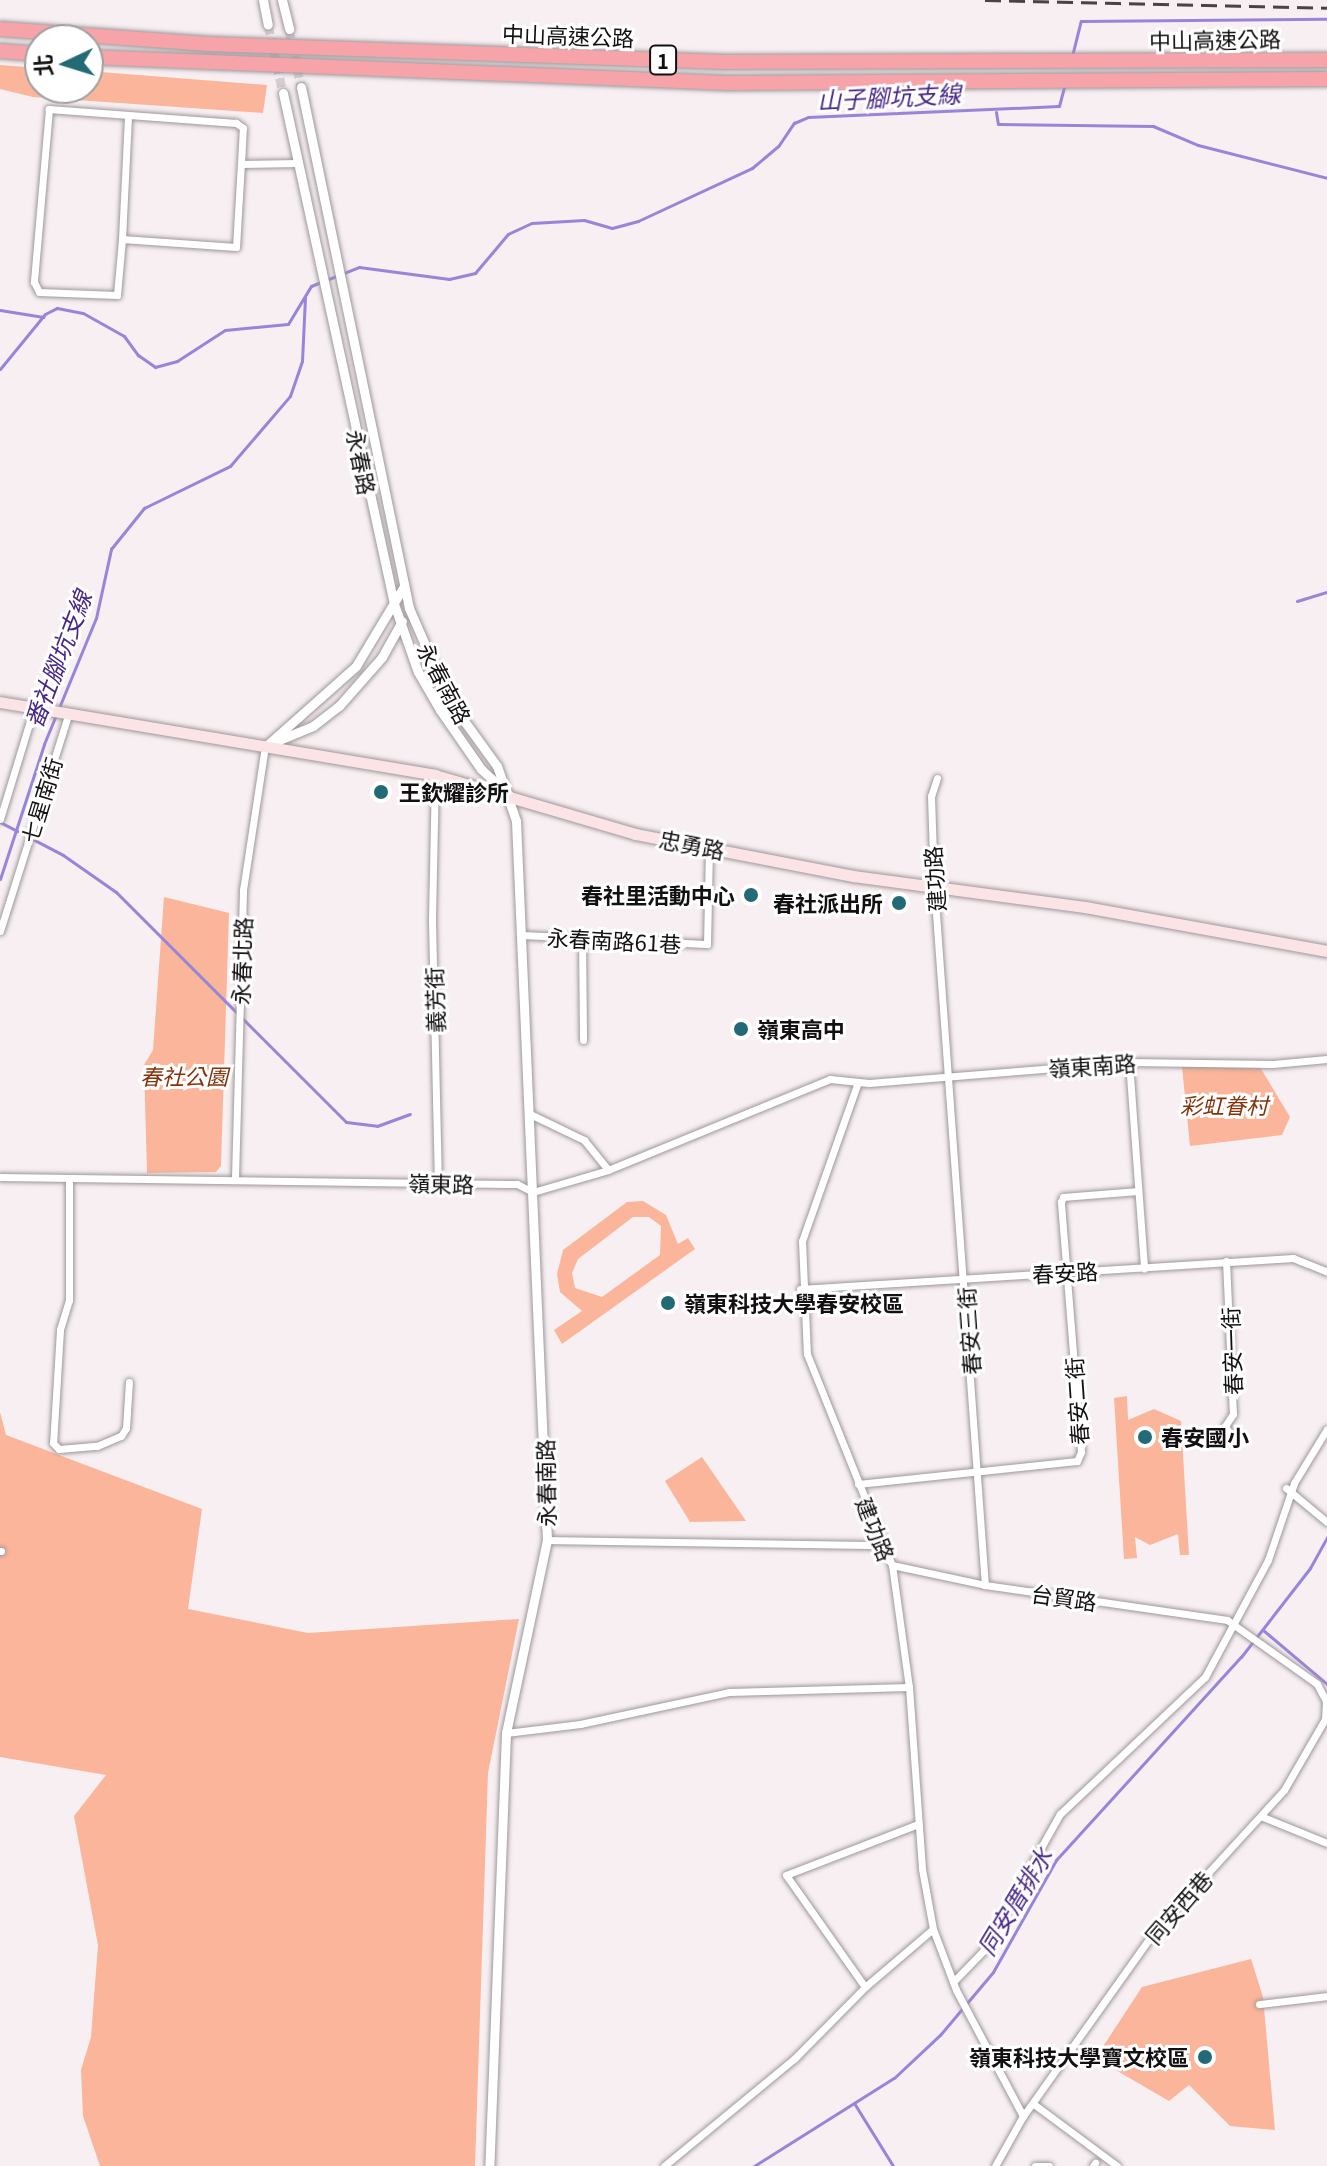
<!DOCTYPE html>
<meta charset="utf-8">
<style>
body{margin:0}
#map{position:relative;width:1327px;height:2166px;overflow:hidden;background:#f7eff2;font-family:Georgia,"Noto Sans TC",serif}
div>[style]{position:absolute}
[style*='--x']{left:calc(var(--x)*1px);top:calc(var(--y)*1px);width:calc(var(--w)*1px);rotate:calc(var(--a)*1deg)}
.green>*{inset:0;background:#fbb59b}
.stream>*{height:3px;margin:-1.5px;padding:0 1.5px;transform-origin:1.5px;border-radius:1.5px;background:#9785da}
.tertiary-tunnel>*{height:9px;margin-top:-4.5px;transform-origin:0;background:repeating-linear-gradient(90deg,#d5ced0 0 9px,transparent 0 13.5px)}
.roads{filter:drop-shadow(0 0 2px #9e979a) drop-shadow(0 0 2px #9e979a)}
.minor>*{height:7px;margin:-3.5px;padding:0 3.5px;transform-origin:3.5px;border-radius:3.5px;background:#fff}
.tertiary>*{height:9px;margin:-4.5px;padding:0 4.5px;transform-origin:4.5px;border-radius:4.5px;background:#fff}
.secondary>*{height:11px;margin:-5.5px;padding:0 5.5px;transform-origin:5.5px;border-radius:5.5px;background:#fce3e5}
.motorway>*{height:14px;margin:-7px;padding:0 7px;transform-origin:7px;border-radius:7px;background:#f6a3a9}
.rail>*{height:3px;margin-top:-1.5px;transform-origin:0;background:repeating-linear-gradient(90deg,#484445 0 16px,transparent 0 24px)}
.dots>*{width:22px;height:22px;translate:-50% -50%;box-sizing:border-box;border:4px solid #fff;border-radius:50%}
span{translate:-50% -50%;white-space:nowrap;text-align:center;line-height:1.15;-webkit-text-stroke:6px #fff;paint-order:stroke}
.shield-label span{padding:2px 6px;background:#fff;border:2px solid;border-radius:6px;-webkit-text-stroke-width:0}
.shield-label{font-size:20px;color:#131011;font-weight:700}
.street-label{font-size:22px;color:#131011}
.poi-label{font-size:22px;color:#131011;font-weight:700}
.left{translate:0 -50%;text-align:left}
.right{translate:-100% -50%;text-align:right}
.park-label{font-size:22px;color:#853209;font-style:italic}
.water-label{font-size:24px;color:#47278a;font-style:italic}
.north{position:absolute;left:24px;top:24px;width:80px;height:80px;box-sizing:border-box;background:#fff;border:2px solid #a19fa0;border-radius:50%;rotate:266deg;font-size:22px;font-weight:700;line-height:32px;text-align:center;color:#131011}
.north::after{content:'';display:block;margin:auto;width:28px;height:36px;background:#216a76;clip-path:polygon(50% 0,100% 100%,50% 72%,0 100%)}
</style>
<div id="map">
<div class="green">
<div style="clip-path:polygon(0 65px,40px 68px,40px 88px,88px 88px,88px 71px,267px 85px,263px 113px,33px 97px,0 89px)"></div>
<div style="clip-path:polygon(164px 897px,229px 913px,221px 1166px,216px 1172px,147px 1173px,144px 1065px,153px 1050px)"></div>
<div style="clip-path:polygon(1182px 1067px,1260px 1067px,1290px 1117px,1282px 1135px,1190px 1146px)"></div>
<div style="clip-path:polygon(evenodd,643px 1201px,666px 1215px,678px 1244px,688px 1238px,695px 1249px,562px 1344px,554px 1330px,582px 1311px,560px 1292px,557px 1274px,563px 1250px,627px 1202px,643px 1201px,633px 1217px,649px 1217px,661px 1226px,660px 1255px,602px 1297px,575px 1288px,572px 1273px,578px 1259px,633px 1217px)"></div>
<div style="clip-path:polygon(1127px 1396px,1128px 1420px,1154px 1409px,1181px 1421px,1189px 1555px,1180px 1555px,1178px 1534px,1150px 1545px,1135px 1537px,1137px 1558px,1124px 1559px,1114px 1398px)"></div>
<div style="clip-path:polygon(0 1412px,6px 1435px,202px 1509px,188px 1609px,308px 1633px,519px 1619px,488px 1773px,475px 2166px,100px 2166px,83px 2116px,81px 2070px,91px 2037px,98px 1945px,74px 1816px,106px 1775px,0 1757px)"></div>
<div style="clip-path:polygon(702px 1457px,746px 1521px,690px 1522px,665px 1481px)"></div>
<div style="clip-path:polygon(1251px 1959px,1263px 1997px,1275px 2130px,1230px 2126px,1189px 2085px,1169px 2101px,1107px 2065px,1104px 2045px,1142px 1987px)"></div>
</div>
<div class="stream">
<div style="--x:1072;--y:56;--w:36;--a:-76"></div>
<div style="--x:1081;--y:21;--w:246;--a:-0.5"></div>
<div style="--x:996;--y:112;--w:12;--a:81"></div>
<div style="--x:998;--y:124;--w:155;--a:0.7"></div>
<div style="--x:1153;--y:126;--w:49;--a:22.9"></div>
<div style="--x:1198;--y:145;--w:133;--a:14.3"></div>
<div style="--x:0;--y:310;--w:44;--a:9.2"></div>
<div style="--x:0;--y:369;--w:71;--a:-50.7"></div>
<div style="--x:45;--y:314;--w:13;--a:-27"></div>
<div style="--x:57;--y:308;--w:26;--a:11"></div>
<div style="--x:83;--y:313;--w:47;--a:29.3"></div>
<div style="--x:124;--y:336;--w:24;--a:54"></div>
<div style="--x:138;--y:355;--w:21;--a:35"></div>
<div style="--x:155;--y:367;--w:23;--a:-15"></div>
<div style="--x:177;--y:361;--w:57;--a:-32.9"></div>
<div style="--x:225;--y:330;--w:63;--a:-5.4"></div>
<div style="--x:288;--y:324;--w:44;--a:-58.8"></div>
<div style="--x:311;--y:286;--w:52;--a:-21.6"></div>
<div style="--x:359;--y:267;--w:91;--a:7.6"></div>
<div style="--x:449;--y:279;--w:27;--a:-13"></div>
<div style="--x:475;--y:273;--w:51;--a:-49.8"></div>
<div style="--x:508;--y:234;--w:26;--a:-25"></div>
<div style="--x:532;--y:223;--w:52;--a:-3.3"></div>
<div style="--x:584;--y:220;--w:29;--a:16"></div>
<div style="--x:612;--y:228;--w:27;--a:-15"></div>
<div style="--x:638;--y:221;--w:126;--a:-24.9"></div>
<div style="--x:752;--y:168;--w:35;--a:-40"></div>
<div style="--x:779;--y:145;--w:27;--a:-56"></div>
<div style="--x:794;--y:123;--w:15;--a:-23"></div>
<div style="--x:808;--y:117;--w:251;--a:-2.5"></div>
<div style="--x:1059;--y:106;--w:20;--a:-75"></div>
<div style="--x:1297;--y:601;--w:31;--a:-17"></div>
<div style="--x:0;--y:822;--w:71;--a:27.6"></div>
<div style="--x:63;--y:855;--w:65;--a:34.9"></div>
<div style="--x:116;--y:892;--w:325;--a:45"></div>
<div style="--x:346;--y:1122;--w:31;--a:7"></div>
<div style="--x:377;--y:1126;--w:35;--a:-20"></div>
<div style="--x:0;--y:879;--w:142;--a:-71.9"></div>
<div style="--x:44;--y:744;--w:136;--a:-67.6"></div>
<div style="--x:96;--y:618;--w:71;--a:-77.7"></div>
<div style="--x:111;--y:549;--w:53;--a:-51.2"></div>
<div style="--x:144;--y:508;--w:96;--a:-26"></div>
<div style="--x:230;--y:466;--w:92;--a:-49.4"></div>
<div style="--x:290;--y:396;--w:37;--a:-71"></div>
<div style="--x:302;--y:361;--w:64;--a:-87.3"></div>
<div style="--x:1263;--y:1630;--w:84;--a:40.2"></div>
<div style="--x:854;--y:2103;--w:74;--a:58.2"></div>
<div style="--x:754;--y:2166;--w:165;--a:-32.2"></div>
<div style="--x:894;--y:2078;--w:63;--a:-43.1"></div>
<div style="--x:940;--y:2035;--w:82;--a:-49.9"></div>
<div style="--x:993;--y:1972;--w:129;--a:-60.6"></div>
<div style="--x:1056;--y:1860;--w:275;--a:-47.7"></div>
<div style="--x:1241;--y:1657;--w:113;--a:-52.2"></div>
<div style="--x:1310;--y:1568;--w:35;--a:-61"></div>
</div>
<div class="tertiary-tunnel">
<div style="--x:268;--y:25;--w:70;--a:77.6"></div>
<div style="--x:289;--y:29;--w:59;--a:78.3"></div>
</div>
<div class="roads">
<div class="minor">
<div style="--x:241;--y:164;--w:36;--a:-87"></div>
<div style="--x:243;--y:128;--w:9;--a:-144"></div>
<div style="--x:236;--y:123;--w:188;--a:-175.7"></div>
<div style="--x:49;--y:109;--w:174;--a:95"></div>
<div style="--x:34;--y:282;--w:11;--a:63"></div>
<div style="--x:39;--y:292;--w:78;--a:2.2"></div>
<div style="--x:117;--y:295;--w:56;--a:-84.9"></div>
<div style="--x:122;--y:239;--w:114;--a:4"></div>
<div style="--x:236;--y:247;--w:83;--a:-86.6"></div>
<div style="--x:241;--y:164;--w:58;--a:-1"></div>
<div style="--x:122;--y:239;--w:123;--a:-87.2"></div>
<div style="--x:435;--y:775;--w:146;--a:91.2"></div>
<div style="--x:432;--y:921;--w:262;--a:88.7"></div>
<div style="--x:937;--y:778;--w:19;--a:108"></div>
<div style="--x:931;--y:796;--w:90;--a:88.1"></div>
<div style="--x:934;--y:886;--w:701;--a:85.83"></div>
<div style="--x:0;--y:819;--w:116;--a:-73"></div>
<div style="--x:0;--y:931;--w:226;--a:-72.5"></div>
<div style="--x:521;--y:935;--w:186;--a:2.8"></div>
<div style="--x:707;--y:944;--w:96;--a:-88.8"></div>
<div style="--x:582;--y:938;--w:102;--a:89.4"></div>
<div style="--x:1129;--y:1062;--w:207;--a:85.8"></div>
<div style="--x:858;--y:1082;--w:169;--a:109.4"></div>
<div style="--x:802;--y:1241;--w:113;--a:87.5"></div>
<div style="--x:807;--y:1354;--w:227;--a:68.1"></div>
<div style="--x:892;--y:1565;--w:123;--a:82.1"></div>
<div style="--x:909;--y:1687;--w:182;--a:85.9"></div>
<div style="--x:922;--y:1869;--w:61;--a:79.6"></div>
<div style="--x:933;--y:1929;--w:65;--a:69.3"></div>
<div style="--x:956;--y:1990;--w:143;--a:62"></div>
<div style="--x:532;--y:1115;--w:58;--a:25.7"></div>
<div style="--x:584;--y:1140;--w:38;--a:51"></div>
<div style="--x:0;--y:1177;--w:517;--a:0.78"></div>
<div style="--x:517;--y:1184;--w:18;--a:27"></div>
<div style="--x:533;--y:1192;--w:78;--a:-16.3"></div>
<div style="--x:608;--y:1170;--w:240;--a:-22.3"></div>
<div style="--x:830;--y:1079;--w:39;--a:6"></div>
<div style="--x:869;--y:1083;--w:261;--a:-4.6"></div>
<div style="--x:1129;--y:1062;--w:144;--a:0.8"></div>
<div style="--x:1273;--y:1064;--w:54;--a:-5.3"></div>
<div style="--x:235;--y:1178;--w:288;--a:-88.4"></div>
<div style="--x:243;--y:890;--w:146;--a:-81.3"></div>
<div style="--x:69;--y:1179;--w:121;--a:90"></div>
<div style="--x:69;--y:1300;--w:31;--a:107"></div>
<div style="--x:60;--y:1330;--w:113;--a:93.5"></div>
<div style="--x:53;--y:1443;--w:8;--a:45"></div>
<div style="--x:59;--y:1449;--w:38;--a:-5"></div>
<div style="--x:97;--y:1446;--w:26;--a:-23"></div>
<div style="--x:121;--y:1436;--w:9;--a:-58"></div>
<div style="--x:126;--y:1428;--w:46;--a:-86.3"></div>
<div style="--x:1226;--y:1261;--w:153;--a:87.4"></div>
<div style="--x:1233;--y:1414;--w:14;--a:124"></div>
<div style="--x:1225;--y:1426;--w:13;--a:58"></div>
<div style="--x:800;--y:1289;--w:494;--a:-3.6"></div>
<div style="--x:1293;--y:1258;--w:37;--a:22"></div>
<div style="--x:858;--y:1484;--w:220;--a:-6"></div>
<div style="--x:1077;--y:1461;--w:10;--a:-66"></div>
<div style="--x:1081;--y:1452;--w:251;--a:-94.6"></div>
<div style="--x:1061;--y:1202;--w:5;--a:-68"></div>
<div style="--x:1063;--y:1197;--w:75;--a:-4.6"></div>
<div style="--x:1286;--y:1488;--w:53;--a:39.7"></div>
<div style="--x:547;--y:1540;--w:335;--a:0.9"></div>
<div style="--x:0;--y:1551;--w:1;--a:0"></div>
<div style="--x:892;--y:1565;--w:95;--a:12.1"></div>
<div style="--x:985;--y:1585;--w:245;--a:8.2"></div>
<div style="--x:1227;--y:1620;--w:110;--a:35.4"></div>
<div style="--x:1317;--y:1684;--w:19;--a:62"></div>
<div style="--x:1326;--y:1701;--w:18;--a:93"></div>
<div style="--x:1325;--y:1719;--w:82;--a:120"></div>
<div style="--x:1284;--y:1790;--w:193;--a:132.5"></div>
<div style="--x:1154;--y:1932;--w:226;--a:125.4"></div>
<div style="--x:1023;--y:2116;--w:57;--a:119.2"></div>
<div style="--x:506;--y:1733;--w:75;--a:-6.9"></div>
<div style="--x:580;--y:1724;--w:152;--a:-12.1"></div>
<div style="--x:729;--y:1692;--w:180;--a:-1.6"></div>
<div style="--x:1263;--y:1817;--w:69;--a:22.1"></div>
<div style="--x:953;--y:1982;--w:43;--a:-45.9"></div>
<div style="--x:983;--y:1951;--w:157;--a:-60.7"></div>
<div style="--x:1060;--y:1814;--w:199;--a:-43.4"></div>
<div style="--x:1205;--y:1677;--w:133;--a:-61.7"></div>
<div style="--x:1268;--y:1560;--w:81;--a:-71.3"></div>
<div style="--x:1294;--y:1483;--w:63;--a:-58.6"></div>
<div style="--x:865;--y:1987;--w:137;--a:-125.2"></div>
<div style="--x:786;--y:1875;--w:142;--a:-21.1"></div>
<div style="--x:1259;--y:2004;--w:68;--a:-6.7"></div>
<div style="--x:1035;--y:2105;--w:102;--a:36.6"></div>
<div style="--x:664;--y:2166;--w:168;--a:-39.5"></div>
<div style="--x:794;--y:2059;--w:101;--a:-45.4"></div>
<div style="--x:865;--y:1987;--w:89;--a:-40.5"></div>
<div style="--x:1035;--y:2166;--w:14;--a:0"></div>
<div style="--x:1093;--y:2166;--w:4;--a:-56"></div>
</div>
<div class="tertiary">
<div style="--x:263;--y:0;--w:25;--a:79"></div>
<div style="--x:282;--y:0;--w:30;--a:76"></div>
<div style="--x:301;--y:87;--w:532;--a:78.29"></div>
<div style="--x:409;--y:608;--w:100;--a:66.5"></div>
<div style="--x:449;--y:700;--w:82;--a:54"></div>
<div style="--x:497;--y:766;--w:58;--a:70.9"></div>
<div style="--x:516;--y:821;--w:720;--a:87.53"></div>
<div style="--x:547;--y:1540;--w:197;--a:102"></div>
<div style="--x:506;--y:1733;--w:433;--a:92.2"></div>
<div style="--x:283;--y:93;--w:523;--a:77.74"></div>
<div style="--x:394;--y:604;--w:72;--a:70.6"></div>
<div style="--x:418;--y:672;--w:44;--a:59.9"></div>
<div style="--x:440;--y:710;--w:72;--a:55.2"></div>
<div style="--x:481;--y:769;--w:38;--a:43"></div>
<div style="--x:274;--y:742;--w:42;--a:-22.3"></div>
<div style="--x:313;--y:726;--w:33;--a:-38"></div>
<div style="--x:339;--y:706;--w:65;--a:-48.7"></div>
<div style="--x:382;--y:657;--w:41;--a:-60.9"></div>
<div style="--x:266;--y:746;--w:120;--a:-41.6"></div>
<div style="--x:356;--y:666;--w:93;--a:-59"></div>
</div>
<div class="secondary">
<div style="--x:0;--y:702;--w:441;--a:9.5"></div>
<div style="--x:435;--y:775;--w:209;--a:16.4"></div>
<div style="--x:635;--y:834;--w:222;--a:10.9"></div>
<div style="--x:853;--y:876;--w:234;--a:7.6"></div>
<div style="--x:1085;--y:907;--w:246;--a:10.3"></div>
</div>
<div class="motorway">
<div style="--x:0;--y:29;--w:209;--a:4.1"></div>
<div style="--x:208;--y:44;--w:517;--a:1.99"></div>
<div style="--x:725;--y:62;--w:602;--a:-0.19"></div>
<div style="--x:0;--y:51;--w:40;--a:4.3"></div>
<div style="--x:88;--y:57;--w:640;--a:2.33"></div>
<div style="--x:727;--y:83;--w:600;--a:-0.38"></div>
</div>
</div>
<div class="rail">
<div style="--x:985;--y:0;--w:342;--a:1.3"></div>
</div>
<div class="dots">
<div style="left:381px;top:792px;background:#216a76"></div>
<div style="left:751px;top:895px;background:#216a76"></div>
<div style="left:899px;top:903px;background:#216a76"></div>
<div style="left:741px;top:1029px;background:#216a76"></div>
<div style="left:668px;top:1303px;background:#216a76"></div>
<div style="left:1145px;top:1437px;background:#216a76"></div>
<div style="left:1205px;top:2057px;background:#216a76"></div>
</div>
<div class="shield-label">
<span style="left:663px;top:60px">1</span>
</div>
<div class="street-label">
<span style="left:568px;top:35px;rotate:2deg">中山高速公路</span>
<span style="left:1215px;top:39px;rotate:-1deg">中山高速公路</span>
<span style="left:362px;top:462px;rotate:79deg">永春路</span>
<span style="left:445px;top:683px;rotate:62deg">永春南路</span>
<span style="left:41px;top:800px;rotate:-73deg">七星南街</span>
<span style="left:692px;top:844px;rotate:11deg">忠勇路</span>
<span style="left:934px;top:879px;rotate:-94deg">建功路</span>
<span style="left:614px;top:940px;rotate:3deg">永春南路61巷</span>
<span style="left:241px;top:961px;rotate:-88deg">永春北路</span>
<span style="left:434px;top:1000px;rotate:-92deg">義芳街</span>
<span style="left:1092px;top:1065px;rotate:-4deg">嶺東南路</span>
<span style="left:441px;top:1183px;rotate:1deg">嶺東路</span>
<span style="left:1065px;top:1272px;rotate:-3deg">春安路</span>
<span style="left:968px;top:1331px;rotate:-94deg">春安三街</span>
<span style="left:1231px;top:1351px;rotate:-92deg">春安一街</span>
<span style="left:1076px;top:1401px;rotate:-94deg">春安二街</span>
<span style="left:545px;top:1483px;rotate:-91deg">永春南路</span>
<span style="left:876px;top:1529px;rotate:68deg">建功路</span>
<span style="left:1064px;top:1597px;rotate:8deg">台貿路</span>
<span style="left:1178px;top:1907px;rotate:-49deg">同安西巷</span>
</div>
<div class="poi-label">
<span class="left" style="left:399px;top:792px">王欽耀診所</span>
<span class="right" style="left:735px;top:895px">春社里活動中心</span>
<span class="right" style="left:883px;top:903px">春社派出所</span>
<span class="left" style="left:757px;top:1029px">嶺東高中</span>
<span class="left" style="left:684px;top:1303px">嶺東科技大學春安校區</span>
<span class="left" style="left:1161px;top:1437px">春安國小</span>
<span class="right" style="left:1189px;top:2057px">嶺東科技大學寶文校區</span>
</div>
<div class="park-label">
<span style="left:184px;top:1076px">春社公園</span>
<span style="left:1224px;top:1105px">彩虹眷村</span>
</div>
<div class="water-label">
<span style="left:889px;top:96px;rotate:-3deg">山子腳坑支線</span>
<span style="left:57px;top:659px;rotate:-69deg">番社腳坑支線</span>
<span style="left:1014px;top:1901px;rotate:-59deg">同安厝排水</span>
</div>
<div class="north">北</div>
</div>
